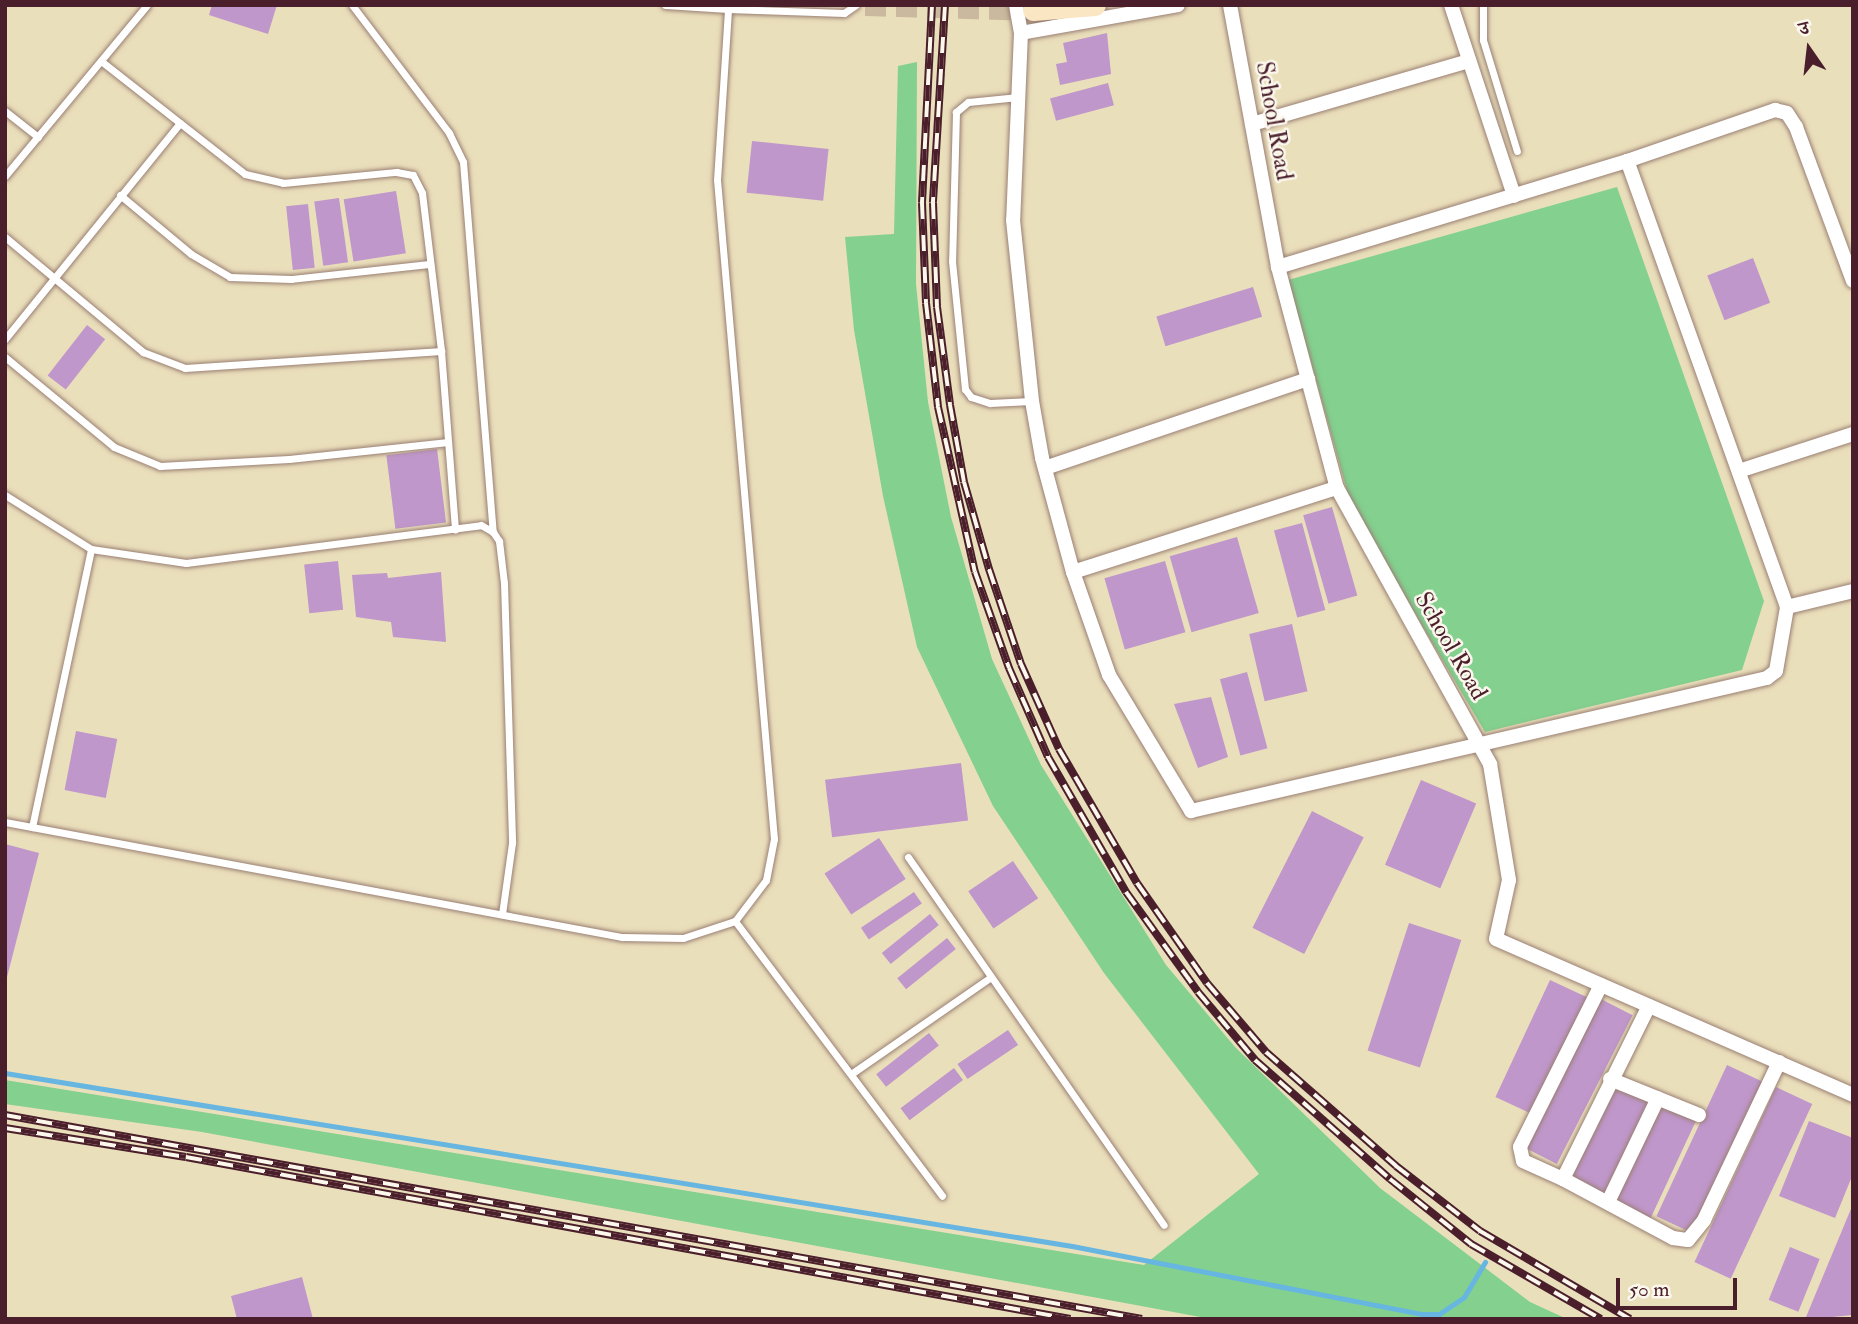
<!DOCTYPE html>
<meta charset="utf-8">
<style>
body{margin:0}
#map{position:relative;width:1858px;height:1324px;overflow:hidden;background:#eadfbb;font-family:"IM FELL Double Pica","Noto Serif Devanagari",serif}
div>[style]{position:absolute}
[style*='--x']{left:calc(var(--x)*1px);top:calc(var(--y)*1px);width:calc(var(--w)*1px);rotate:calc(var(--a)*1deg)}
.green>*{inset:0;background:#83d08f}
.stream>*{height:5px;margin:-2.5px;padding:0 2.5px;transform-origin:2.5px;border-radius:2.5px;background:#67b6e1}
.building>*{inset:0;background:#bf97ca;transform-origin:0 0}
.secondary-tunnel>*{height:21px;margin-top:-10.5px;transform-origin:0;background:repeating-linear-gradient(90deg,#cab99e 0 21px,transparent 0 31px)}
.roads{filter:drop-shadow(0 0 2px #9a7f73) drop-shadow(0 0 2px #9a7f73)}
.service>*{height:7px;margin:-3.5px;padding:0 3.5px;transform-origin:3.5px;border-radius:3.5px;background:#fff}
.minor>*{height:14px;margin:-7px;padding:0 7px;transform-origin:7px;border-radius:7px;background:#fff}
.secondary>*{height:21px;margin:-10.5px;padding:0 10.5px;transform-origin:10.5px;border-radius:10.5px;background:#fbe6c4}
.rail>*{height:8px;margin-top:-4px;transform-origin:0;background:repeating-linear-gradient(90deg,#fbf7ec 0 16px,#4a1f2b 0 32px);box-sizing:border-box;border-block:2px solid #4a1f2b}
span{translate:-50% -50%;white-space:nowrap;text-align:center;line-height:1.15;-webkit-text-stroke:5px #fbf7ec;paint-order:stroke}
.street-label{font-size:24px;color:#4a1f2b}
.frame{position:absolute;inset:0;border:7px solid #4a1f2b;pointer-events:none}
.north{position:absolute;left:1774px;top:14px;width:70px;height:70px;-webkit-text-stroke:5px #fbf7ec;paint-order:stroke;rotate:346deg;font-size:19px;font-weight:700;line-height:28px;text-align:center;color:#4a1f2b}
.north::after{content:'';display:block;margin:auto;width:24px;height:32px;background:#4a1f2b;clip-path:polygon(50% 0,100% 100%,50% 72%,0 100%)}
.scale{position:absolute;left:1616px;top:1278px;width:121px;height:32px;box-sizing:border-box;border:4px solid #4a1f2b;border-top:0;padding-left:9px;font-size:21px;line-height:24px;white-space:nowrap;color:#4a1f2b;-webkit-text-stroke:5px #fbf7ec;paint-order:stroke}
</style>
<div id="map">
<div class="green">
<div style="clip-path:polygon(917px 62px,916px 284px,928px 402px,951px 517px,992px 659px,1041px 765px,1166px 965px,1235px 1047px,1380px 1188px,1530px 1302px,1567px 1319px,1211px 1319px,202px 1132px,5px 1104px,5px 1080px,1144px 1265px,1259px 1174px,1104px 973px,993px 806px,917px 647px,883px 496px,854px 330px,845px 237px,894px 234px,898px 66px)"></div>
<div style="clip-path:polygon(1617px 187px,1764px 601px,1742px 670px,1485px 732px,1351px 505px,1288px 280px)"></div>
</div>
<div class="stream">
<div style="--x:5;--y:1073;--w:1081;--a:9.21"></div>
<div style="--x:1072;--y:1246;--w:357;--a:11"></div>
<div style="--x:1422;--y:1314;--w:17;--a:0"></div>
<div style="--x:1439;--y:1314;--w:30;--a:-34"></div>
<div style="--x:1464;--y:1297;--w:41;--a:-59"></div>
</div>
<div class="building">
<div style="clip-path:polygon(212px 5px,277px 5px,268px 34px,209px 15px)"></div>
<div style="clip-path:polygon(1107px 33px,1111px 74px,1060px 85px,1056px 64px,1067px 62px,1063px 43px)"></div>
<div style="left:1108px;top:83px;width:23px;height:60px;rotate:75deg"></div>
<div style="left:752px;top:141px;width:77px;height:52px;rotate:6deg"></div>
<div style="left:396px;top:191px;width:63px;height:53px;rotate:81deg"></div>
<div style="left:339px;top:198px;width:65px;height:25px;rotate:82deg"></div>
<div style="left:308px;top:204px;width:64px;height:22px;rotate:84deg"></div>
<div style="left:1753px;top:258px;width:48px;height:49px;rotate:69deg"></div>
<div style="left:1253px;top:287px;width:31px;height:101px;rotate:73deg"></div>
<div style="left:87px;top:325px;width:23px;height:64px;rotate:38deg"></div>
<div style="left:437px;top:449px;width:74px;height:51px;rotate:83deg"></div>
<div style="left:1332px;top:507px;width:92px;height:30px;rotate:74deg"></div>
<div style="left:1302px;top:523px;width:90px;height:29px;rotate:75deg"></div>
<div style="left:1237px;top:537px;width:79px;height:70px;rotate:74deg"></div>
<div style="left:338px;top:561px;width:49px;height:34px;rotate:84deg"></div>
<div style="left:1165px;top:561px;width:74px;height:63px;rotate:74deg"></div>
<div style="clip-path:polygon(441px 572px,446px 642px,393px 637px,391px 622px,356px 617px,352px 575px,387px 573px,388px 578px)"></div>
<div style="left:1292px;top:624px;width:69px;height:44px;rotate:77deg"></div>
<div style="left:1247px;top:672px;width:79px;height:28px;rotate:75deg"></div>
<div style="clip-path:polygon(1211px 697px,1228px 757px,1198px 768px,1174px 704px)"></div>
<div style="left:76px;top:731px;width:42px;height:60px;rotate:11deg"></div>
<div style="left:961px;top:763px;width:58px;height:137px;rotate:83deg"></div>
<div style="left:1421px;top:780px;width:60px;height:92px;rotate:23deg"></div>
<div style="left:1312px;top:811px;width:58px;height:131px;rotate:27deg"></div>
<div style="left:879px;top:838px;width:49px;height:65px;rotate:57deg"></div>
<div style="clip-path:polygon(5px 844px,39px 853px,6px 981px,5px 981px)"></div>
<div style="left:1013px;top:861px;width:45px;height:54px;rotate:56deg"></div>
<div style="left:914px;top:892px;width:14px;height:64px;rotate:56deg"></div>
<div style="left:930px;top:914px;width:14px;height:62px;rotate:51deg"></div>
<div style="left:1409px;top:923px;width:55px;height:134px;rotate:18deg"></div>
<div style="left:947px;top:938px;width:14px;height:64px;rotate:51deg"></div>
<div style="left:1550px;top:980px;width:42px;height:129px;rotate:25deg"></div>
<div style="left:1597px;top:997px;width:40px;height:167px;rotate:27deg"></div>
<div style="left:1008px;top:1030px;width:18px;height:61px;rotate:56deg"></div>
<div style="left:929px;top:1033px;width:16px;height:67px;rotate:52deg"></div>
<div style="left:1727px;top:1065px;width:40px;height:167px;rotate:25deg"></div>
<div style="left:954px;top:1068px;width:15px;height:67px;rotate:53deg"></div>
<div style="left:1613px;top:1082px;width:43px;height:106px;rotate:25deg"></div>
<div style="left:1776px;top:1087px;width:40px;height:193px;rotate:25deg"></div>
<div style="left:1660px;top:1101px;width:41px;height:113px;rotate:25deg"></div>
<div style="clip-path:polygon(1809px 1121px,1853px 1138px,1853px 1174px,1835px 1218px,1779px 1196px)"></div>
<div style="clip-path:polygon(1853px 1204px,1853px 1315px,1811px 1319px,1806px 1317px)"></div>
<div style="left:1790px;top:1247px;width:32px;height:57px;rotate:22deg"></div>
<div style="clip-path:polygon(302px 1277px,313px 1319px,237px 1319px,231px 1296px)"></div>
</div>
<div class="secondary-tunnel">
<div style="--x:865;--y:5;--w:168;--a:1.7"></div>
</div>
<div class="roads">
<div class="service">
<div style="--x:352;--y:5;--w:161;--a:52.8"></div>
<div style="--x:449;--y:133;--w:32;--a:64"></div>
<div style="--x:463;--y:162;--w:371;--a:85.4"></div>
<div style="--x:1483;--y:5;--w:35;--a:90"></div>
<div style="--x:1483;--y:40;--w:116;--a:73"></div>
<div style="--x:728;--y:9;--w:116;--a:2"></div>
<div style="--x:844;--y:13;--w:14;--a:-34"></div>
<div style="--x:101;--y:61;--w:183;--a:38.1"></div>
<div style="--x:245;--y:174;--w:39;--a:13"></div>
<div style="--x:283;--y:183;--w:114;--a:-5.6"></div>
<div style="--x:396;--y:172;--w:17;--a:10"></div>
<div style="--x:413;--y:175;--w:20;--a:63"></div>
<div style="--x:422;--y:193;--w:159;--a:83.1"></div>
<div style="--x:441;--y:351;--w:179;--a:85.5"></div>
<div style="--x:1018;--y:97;--w:50;--a:174.3"></div>
<div style="--x:968;--y:102;--w:16;--a:140"></div>
<div style="--x:956;--y:112;--w:149;--a:91.5"></div>
<div style="--x:952;--y:261;--w:129;--a:84.2"></div>
<div style="--x:965;--y:389;--w:10;--a:53"></div>
<div style="--x:971;--y:397;--w:20;--a:18"></div>
<div style="--x:990;--y:403;--w:41;--a:-2.8"></div>
<div style="--x:5;--y:111;--w:42;--a:38.2"></div>
<div style="--x:5;--y:176;--w:222;--a:-50.3"></div>
<div style="--x:120;--y:195;--w:92;--a:39.7"></div>
<div style="--x:191;--y:254;--w:45;--a:30.5"></div>
<div style="--x:230;--y:277;--w:61;--a:1.9"></div>
<div style="--x:291;--y:279;--w:140;--a:-6.2"></div>
<div style="--x:5;--y:237;--w:180;--a:39.8"></div>
<div style="--x:143;--y:352;--w:45;--a:20.9"></div>
<div style="--x:185;--y:368;--w:257;--a:-3.8"></div>
<div style="--x:5;--y:339;--w:278;--a:-51"></div>
<div style="--x:5;--y:357;--w:141;--a:39.5"></div>
<div style="--x:114;--y:447;--w:50;--a:22.4"></div>
<div style="--x:160;--y:466;--w:129;--a:-3.1"></div>
<div style="--x:289;--y:459;--w:160;--a:-6.1"></div>
<div style="--x:5;--y:495;--w:102;--a:32.1"></div>
<div style="--x:91;--y:549;--w:96;--a:8.4"></div>
<div style="--x:186;--y:563;--w:297;--a:-7.3"></div>
<div style="--x:481;--y:525;--w:14;--a:30"></div>
<div style="--x:493;--y:532;--w:11;--a:56"></div>
<div style="--x:499;--y:541;--w:42;--a:83.2"></div>
<div style="--x:504;--y:583;--w:260;--a:88.2"></div>
<div style="--x:512;--y:843;--w:72;--a:98"></div>
<div style="--x:5;--y:822;--w:628;--a:10.56"></div>
<div style="--x:622;--y:937;--w:61;--a:0.9"></div>
<div style="--x:683;--y:938;--w:55;--a:-18.1"></div>
<div style="--x:735;--y:921;--w:51;--a:-52.9"></div>
<div style="--x:766;--y:880;--w:42;--a:-79"></div>
<div style="--x:774;--y:839;--w:661;--a:-94.94"></div>
<div style="--x:717;--y:180;--w:171;--a:-86.3"></div>
<div style="--x:728;--y:9;--w:63;--a:-176.4"></div>
<div style="--x:32;--y:827;--w:284;--a:-78"></div>
<div style="--x:908;--y:857;--w:448;--a:55.2"></div>
<div style="--x:735;--y:921;--w:344;--a:53"></div>
<div style="--x:851;--y:1074;--w:170;--a:-34.7"></div>
</div>
<div class="minor">
<div style="--x:1016;--y:5;--w:28;--a:80"></div>
<div style="--x:1178;--y:5;--w:159;--a:169.9"></div>
<div style="--x:1021;--y:33;--w:187;--a:92.4"></div>
<div style="--x:1013;--y:220;--w:182;--a:84"></div>
<div style="--x:1032;--y:401;--w:58;--a:80"></div>
<div style="--x:1042;--y:458;--w:118;--a:74.8"></div>
<div style="--x:1073;--y:572;--w:109;--a:70.7"></div>
<div style="--x:1109;--y:675;--w:159;--a:58.9"></div>
<div style="--x:1191;--y:811;--w:591;--a:-13"></div>
<div style="--x:1767;--y:678;--w:11;--a:-38"></div>
<div style="--x:1776;--y:671;--w:65;--a:-80.2"></div>
<div style="--x:1787;--y:607;--w:474;--a:-109.7"></div>
<div style="--x:1230;--y:5;--w:266;--a:79.6"></div>
<div style="--x:1278;--y:267;--w:229;--a:75.1"></div>
<div style="--x:1337;--y:488;--w:316;--a:61"></div>
<div style="--x:1490;--y:764;--w:118;--a:80.7"></div>
<div style="--x:1509;--y:880;--w:60;--a:102.4"></div>
<div style="--x:1496;--y:939;--w:390;--a:23.6"></div>
<div style="--x:1451;--y:5;--w:201;--a:71.7"></div>
<div style="--x:1252;--y:124;--w:226;--a:-16.2"></div>
<div style="--x:1278;--y:267;--w:365;--a:-16.9"></div>
<div style="--x:1627;--y:161;--w:157;--a:-19"></div>
<div style="--x:1775;--y:110;--w:12;--a:14"></div>
<div style="--x:1787;--y:113;--w:17;--a:57"></div>
<div style="--x:1796;--y:127;--w:164;--a:69.7"></div>
<div style="--x:1045;--y:468;--w:278;--a:-18.7"></div>
<div style="--x:1739;--y:471;--w:120;--a:-18"></div>
<div style="--x:1073;--y:572;--w:277;--a:-17.7"></div>
<div style="--x:1787;--y:607;--w:68;--a:-13.6"></div>
<div style="--x:1601;--y:985;--w:181;--a:116.6"></div>
<div style="--x:1520;--y:1147;--w:14;--a:78"></div>
<div style="--x:1523;--y:1161;--w:44;--a:24.2"></div>
<div style="--x:1563;--y:1179;--w:193;--a:-63.6"></div>
<div style="--x:1610;--y:1079;--w:96;--a:22"></div>
<div style="--x:1563;--y:1179;--w:125;--a:28.2"></div>
<div style="--x:1673;--y:1238;--w:15;--a:8"></div>
<div style="--x:1688;--y:1240;--w:26;--a:-51"></div>
<div style="--x:1704;--y:1220;--w:175;--a:-64.6"></div>
<div style="--x:1608;--y:1202;--w:115;--a:-64.3"></div>
</div>
<div class="secondary">
<div style="--x:1033;--y:10;--w:62;--a:-4.6"></div>
</div>
</div>
<div class="rail">
<div style="--x:932;--y:5;--w:198;--a:92.9"></div>
<div style="--x:922;--y:203;--w:100;--a:87.7"></div>
<div style="--x:926;--y:303;--w:105;--a:83.4"></div>
<div style="--x:938;--y:407;--w:169;--a:77.4"></div>
<div style="--x:975;--y:572;--w:102;--a:70.5"></div>
<div style="--x:1009;--y:668;--w:97;--a:66.3"></div>
<div style="--x:1048;--y:757;--w:156;--a:60"></div>
<div style="--x:1126;--y:892;--w:123;--a:54.2"></div>
<div style="--x:1198;--y:992;--w:89;--a:50"></div>
<div style="--x:1255;--y:1060;--w:180;--a:41.4"></div>
<div style="--x:1390;--y:1179;--w:104;--a:38.7"></div>
<div style="--x:1471;--y:1244;--w:150;--a:30"></div>
<div style="--x:945;--y:5;--w:198;--a:93.5"></div>
<div style="--x:933;--y:203;--w:104;--a:87.8"></div>
<div style="--x:937;--y:307;--w:99;--a:82.4"></div>
<div style="--x:950;--y:405;--w:78;--a:79.7"></div>
<div style="--x:964;--y:482;--w:91;--a:74"></div>
<div style="--x:989;--y:569;--w:100;--a:71.4"></div>
<div style="--x:1021;--y:664;--w:93;--a:65.9"></div>
<div style="--x:1059;--y:749;--w:155;--a:59.8"></div>
<div style="--x:1137;--y:883;--w:122;--a:55"></div>
<div style="--x:1207;--y:983;--w:91;--a:49.5"></div>
<div style="--x:1266;--y:1052;--w:173;--a:41.2"></div>
<div style="--x:1396;--y:1166;--w:106;--a:37.7"></div>
<div style="--x:1480;--y:1231;--w:174;--a:30.4"></div>
<div style="--x:5;--y:1115;--w:1155;--a:10.17"></div>
<div style="--x:5;--y:1128;--w:183;--a:9.1"></div>
<div style="--x:186;--y:1157;--w:899;--a:10.38"></div>
</div>
<div class="street-label">
<span style="left:1274px;top:121px;rotate:80deg">School Road</span>
<span style="left:1451px;top:646px;rotate:60deg">School Road</span>
</div>
<div class="frame"></div>
<div class="north">उ</div>
<div class="scale">50 m</div>
</div>
